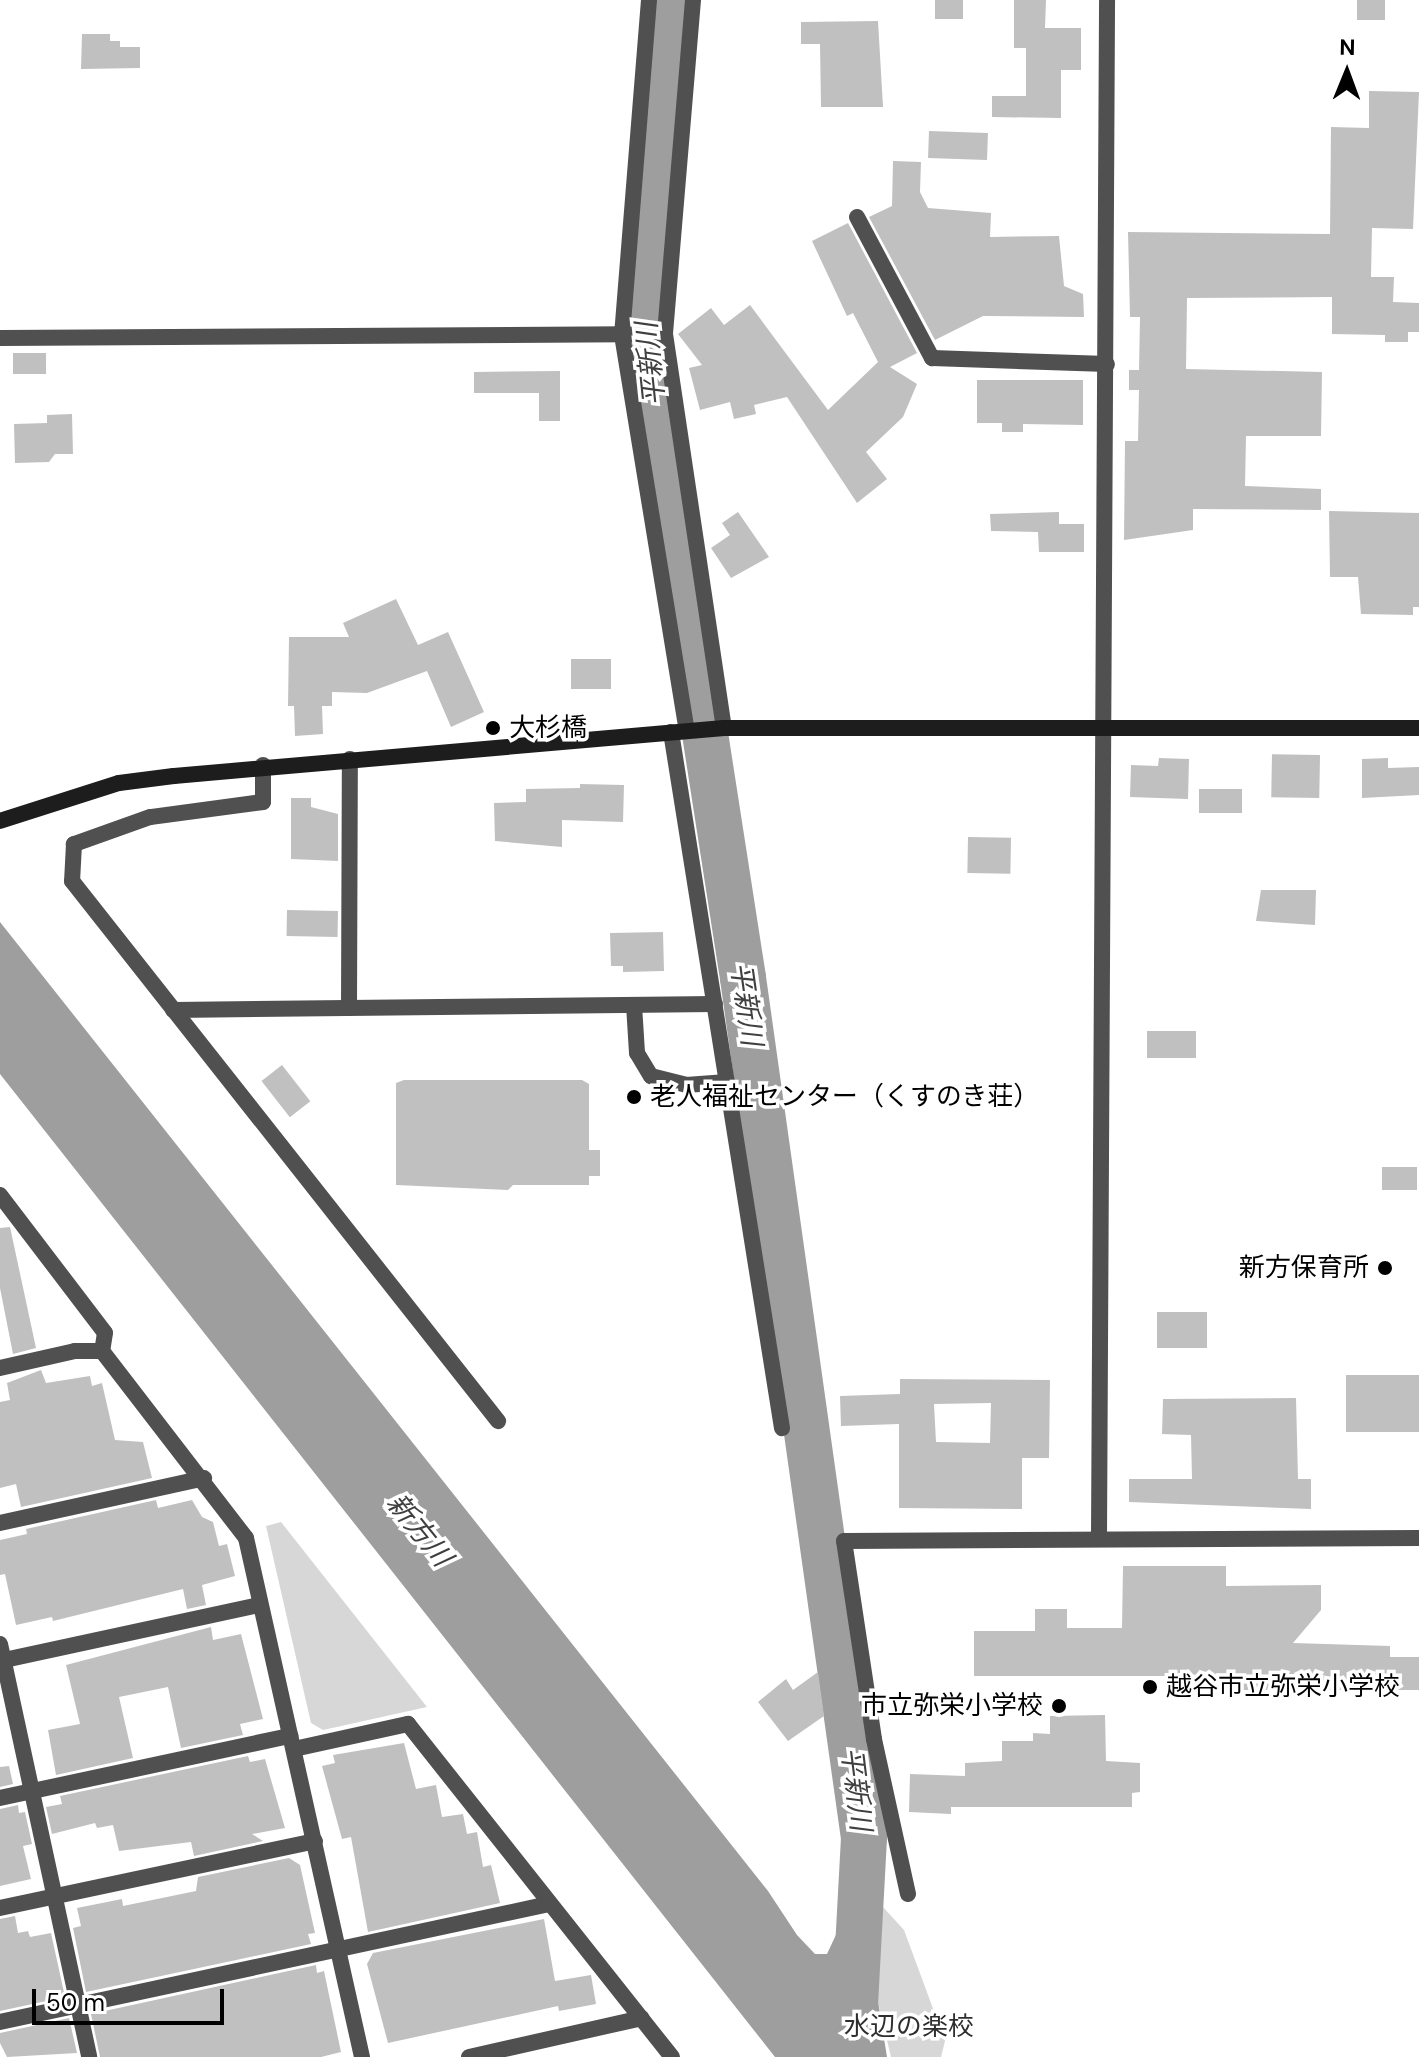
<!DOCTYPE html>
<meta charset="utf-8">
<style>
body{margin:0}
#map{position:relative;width:1419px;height:2057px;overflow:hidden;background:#fff;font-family:"DM Sans","Noto Sans JP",sans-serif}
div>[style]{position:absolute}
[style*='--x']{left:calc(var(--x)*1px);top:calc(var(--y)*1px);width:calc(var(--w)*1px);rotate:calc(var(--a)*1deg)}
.green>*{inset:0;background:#d7d7d7}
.water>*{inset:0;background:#9e9e9e}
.river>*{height:46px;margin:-23px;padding:0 23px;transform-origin:23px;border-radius:23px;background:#9e9e9e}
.building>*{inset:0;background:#c0c0c0;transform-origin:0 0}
.street>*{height:16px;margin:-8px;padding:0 8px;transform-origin:8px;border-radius:8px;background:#505050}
.secondary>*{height:16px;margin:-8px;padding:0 8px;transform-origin:8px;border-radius:8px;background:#1d1d1d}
.dots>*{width:22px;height:22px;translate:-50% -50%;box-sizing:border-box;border:4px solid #fff;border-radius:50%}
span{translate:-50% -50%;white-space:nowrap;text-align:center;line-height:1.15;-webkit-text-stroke:7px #fff;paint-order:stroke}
.poi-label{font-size:26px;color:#000}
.left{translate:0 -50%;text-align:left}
.right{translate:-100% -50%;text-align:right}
.park-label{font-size:26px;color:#2e2e2e}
.water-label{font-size:28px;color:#3f3f3f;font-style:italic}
.north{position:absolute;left:1307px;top:32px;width:80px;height:80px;-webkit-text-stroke:6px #fff;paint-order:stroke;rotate:1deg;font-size:22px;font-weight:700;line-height:32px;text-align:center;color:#000}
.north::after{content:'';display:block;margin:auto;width:28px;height:36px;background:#000;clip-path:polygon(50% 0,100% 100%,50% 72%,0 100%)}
.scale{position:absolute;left:32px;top:1989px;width:192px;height:36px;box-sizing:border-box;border:4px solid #000;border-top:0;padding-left:10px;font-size:24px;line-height:28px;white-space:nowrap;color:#000;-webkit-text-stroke:6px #fff;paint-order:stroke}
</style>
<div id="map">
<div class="green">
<div style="clip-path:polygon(281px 1522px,427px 1707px,323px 1730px,311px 1723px,266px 1526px)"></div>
<div style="clip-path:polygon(871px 1905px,883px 1907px,904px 1930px,945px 2041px,941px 2057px,891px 2057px,878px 2002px)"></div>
</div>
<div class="water">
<div style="clip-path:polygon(0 922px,768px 1891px,797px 1935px,815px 1954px,827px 1954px,841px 1924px,866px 1927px,887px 2057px,775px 2057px,0 1074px)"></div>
</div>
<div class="river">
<div style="--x:671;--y:0;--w:309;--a:94.8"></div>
<div style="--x:645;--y:308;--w:59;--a:87.1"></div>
<div style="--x:648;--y:367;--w:618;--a:81.16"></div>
<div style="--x:743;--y:978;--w:868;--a:81.99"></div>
<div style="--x:864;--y:1838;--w:219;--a:93.1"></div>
</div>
<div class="building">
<div style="left:935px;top:0;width:28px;height:19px"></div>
<div style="clip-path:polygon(1014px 0,1046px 0,1045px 28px,1081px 28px,1081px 70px,1061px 70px,1061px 118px,992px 117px,992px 96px,1026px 96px,1026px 48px,1014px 48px)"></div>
<div style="left:1357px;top:0;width:28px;height:20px"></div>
<div style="clip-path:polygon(878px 21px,883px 107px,821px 107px,820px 44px,801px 44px,801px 22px)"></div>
<div style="clip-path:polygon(82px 34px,110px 34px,110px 41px,120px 41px,120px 47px,140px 47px,140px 68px,81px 69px)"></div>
<div style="clip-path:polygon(1369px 91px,1419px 92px,1413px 229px,1372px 228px,1371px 277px,1394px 277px,1393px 302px,1419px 303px,1419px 332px,1408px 332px,1408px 342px,1385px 342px,1385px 335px,1332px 334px,1332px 297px,1187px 298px,1186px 369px,1322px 372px,1321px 436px,1246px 436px,1245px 486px,1321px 489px,1321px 510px,1193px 509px,1193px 530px,1124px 540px,1125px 441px,1138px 441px,1139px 390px,1129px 390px,1129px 370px,1139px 370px,1140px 317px,1130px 317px,1128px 232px,1330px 234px,1331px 127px,1369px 128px)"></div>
<div style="left:929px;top:131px;width:59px;height:27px;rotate:2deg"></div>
<div style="clip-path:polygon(893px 161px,921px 162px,920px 192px,928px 208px,991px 213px,990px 237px,1059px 236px,1064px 286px,1083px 294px,1084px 317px,983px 316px,935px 340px,869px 217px,892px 206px)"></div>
<div style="clip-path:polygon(848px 223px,917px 353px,890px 367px,917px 384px,903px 417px,866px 452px,887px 479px,857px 503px,787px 397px,754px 405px,756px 414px,734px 419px,730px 402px,700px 410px,689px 368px,702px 365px,678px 334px,711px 308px,724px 325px,750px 305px,828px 410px,878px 362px,853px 313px,847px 316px,812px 241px)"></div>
<div style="left:13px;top:353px;width:33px;height:21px"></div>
<div style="clip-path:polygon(560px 371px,560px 421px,539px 421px,539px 393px,474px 393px,474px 372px)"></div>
<div style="clip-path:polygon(977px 380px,1083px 380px,1083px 425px,1023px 424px,1023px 432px,1002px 432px,1002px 423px,977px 423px)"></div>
<div style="clip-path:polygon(72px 414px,73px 454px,55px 454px,49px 462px,15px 463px,14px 424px,47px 423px,47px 415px)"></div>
<div style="clip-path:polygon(1329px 511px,1419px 513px,1419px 607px,1413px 607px,1413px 615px,1361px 614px,1358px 577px,1330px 577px)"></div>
<div style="clip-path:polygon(738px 512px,769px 557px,731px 578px,711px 548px,730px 535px,722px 523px)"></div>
<div style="clip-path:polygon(1059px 512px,1059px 524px,1084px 524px,1084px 552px,1039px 552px,1038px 532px,991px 531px,990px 514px)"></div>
<div style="clip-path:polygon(396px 599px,418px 645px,448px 632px,484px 712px,451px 727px,427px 671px,367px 693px,332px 692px,332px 706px,322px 706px,323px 734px,295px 736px,294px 706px,288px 706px,289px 637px,349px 637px,343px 623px)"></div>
<div style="left:571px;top:659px;width:40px;height:30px"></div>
<div style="left:1320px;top:755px;width:43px;height:48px;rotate:91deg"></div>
<div style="clip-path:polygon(1159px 758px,1189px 759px,1188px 799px,1130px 797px,1131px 765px,1158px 766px)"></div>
<div style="clip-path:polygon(1388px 758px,1388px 768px,1419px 767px,1419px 795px,1362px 798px,1362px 759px)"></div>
<div style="clip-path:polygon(580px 784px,624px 785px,623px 822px,562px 820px,562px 847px,495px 841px,494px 803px,526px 802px,526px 789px,580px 788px)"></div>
<div style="left:1199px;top:789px;width:43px;height:24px"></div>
<div style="clip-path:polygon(291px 798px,311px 798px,311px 807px,338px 814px,338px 861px,291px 859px)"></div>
<div style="left:968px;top:837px;width:43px;height:36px;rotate:1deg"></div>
<div style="clip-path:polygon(1261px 890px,1316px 890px,1315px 925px,1256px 921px)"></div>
<div style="left:287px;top:910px;width:51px;height:26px;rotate:1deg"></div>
<div style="clip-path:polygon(663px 932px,664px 971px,623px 972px,623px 966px,611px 966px,610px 933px)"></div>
<div style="left:1147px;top:1031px;width:49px;height:27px"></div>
<div style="left:282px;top:1065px;width:46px;height:26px;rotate:52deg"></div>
<div style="clip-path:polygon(404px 1080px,582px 1080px,589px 1084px,589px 1150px,600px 1150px,600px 1176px,589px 1176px,589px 1185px,513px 1185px,508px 1190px,396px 1185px,396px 1083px)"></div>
<div style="left:1382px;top:1167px;width:35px;height:23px"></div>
<div style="clip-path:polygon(10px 1227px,36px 1348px,13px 1354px,0 1288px,0 1228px)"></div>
<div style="left:1157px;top:1312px;width:50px;height:36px"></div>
<div style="clip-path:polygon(41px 1370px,46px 1383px,90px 1376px,92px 1386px,102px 1383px,115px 1440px,143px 1442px,152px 1478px,21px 1507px,16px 1484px,0 1488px,0 1402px,10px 1400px,7px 1383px)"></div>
<div style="left:1346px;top:1375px;width:73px;height:57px"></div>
<div style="clip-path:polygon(evenodd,900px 1379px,1050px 1380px,1049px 1458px,1022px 1458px,1022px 1509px,899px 1508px,899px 1424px,841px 1426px,840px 1396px,900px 1394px,900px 1379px,991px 1403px,990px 1443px,936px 1442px,934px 1404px,991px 1403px)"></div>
<div style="clip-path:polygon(1296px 1398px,1298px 1479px,1311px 1479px,1311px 1509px,1129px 1502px,1129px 1479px,1192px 1479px,1191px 1435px,1162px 1434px,1163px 1399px)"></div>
<div style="clip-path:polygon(156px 1500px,158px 1508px,192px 1500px,202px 1517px,213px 1522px,219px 1546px,227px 1544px,235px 1576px,202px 1585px,206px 1605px,187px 1609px,183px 1589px,53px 1621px,52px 1617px,16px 1625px,5px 1574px,0 1575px,0 1540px,27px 1534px,26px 1529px)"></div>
<div style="clip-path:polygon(1123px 1566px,1226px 1566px,1226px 1586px,1321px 1585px,1321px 1610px,1293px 1643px,1390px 1646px,1390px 1657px,1419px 1657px,1419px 1690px,1239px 1690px,1239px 1676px,974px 1676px,974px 1631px,1035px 1631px,1035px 1609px,1067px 1609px,1067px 1628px,1122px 1628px)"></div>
<div style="clip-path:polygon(211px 1627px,213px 1640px,241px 1634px,263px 1719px,240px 1724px,243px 1735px,181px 1748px,168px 1687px,119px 1697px,133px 1758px,56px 1775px,48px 1730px,80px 1724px,66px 1665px)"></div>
<div style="clip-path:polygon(818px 1672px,824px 1716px,788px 1741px,758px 1702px,786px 1679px,793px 1690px)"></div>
<div style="clip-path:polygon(1105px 1715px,1106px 1761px,1140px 1763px,1140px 1792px,1132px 1793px,1132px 1807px,951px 1807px,951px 1814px,909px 1812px,910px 1774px,965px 1776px,965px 1763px,1002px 1761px,1002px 1741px,1033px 1741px,1033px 1733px,1050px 1734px,1050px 1716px)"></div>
<div style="clip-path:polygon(404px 1743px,416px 1789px,436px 1785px,442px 1817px,463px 1814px,467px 1834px,477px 1832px,483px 1867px,491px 1865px,500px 1903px,368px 1932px,351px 1837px,342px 1839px,322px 1766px,335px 1763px,333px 1755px)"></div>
<div style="clip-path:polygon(248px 1756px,250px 1762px,265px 1759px,285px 1828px,252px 1834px,263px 1841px,194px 1856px,191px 1842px,119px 1851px,113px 1825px,97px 1828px,95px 1823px,52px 1834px,46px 1807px,62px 1804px,60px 1796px)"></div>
<div style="clip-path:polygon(9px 1766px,13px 1784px,0 1787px,0 1767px)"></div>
<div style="clip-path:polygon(18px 1805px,19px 1813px,25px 1812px,32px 1844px,23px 1846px,31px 1879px,0 1886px,0 1809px)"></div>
<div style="clip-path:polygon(289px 1858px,300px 1865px,315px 1933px,308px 1934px,311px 1944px,86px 1992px,73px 1928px,81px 1926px,77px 1908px,122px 1899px,123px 1906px,196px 1891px,198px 1877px)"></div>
<div style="clip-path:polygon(15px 1916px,18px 1933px,28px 1931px,30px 1937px,51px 1933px,65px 1997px,0 2011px,0 1919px)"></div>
<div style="clip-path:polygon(544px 1919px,555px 1981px,591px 1975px,596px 2004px,559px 2011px,558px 2006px,388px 2043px,367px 1964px,373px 1953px)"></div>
<div style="clip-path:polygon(316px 1965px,317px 1973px,324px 1971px,341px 2052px,321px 2057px,100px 2057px,91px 2014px)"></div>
<div style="clip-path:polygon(69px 2018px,77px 2053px,7px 2057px,0 2043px,0 2033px)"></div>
</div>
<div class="street">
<div style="--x:649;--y:0;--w:336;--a:94.6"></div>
<div style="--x:622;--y:335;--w:401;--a:80.7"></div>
<div style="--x:693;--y:0;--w:335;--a:94.8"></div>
<div style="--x:665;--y:334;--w:398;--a:81.5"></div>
<div style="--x:857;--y:217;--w:160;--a:62"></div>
<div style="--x:932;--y:358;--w:175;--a:2"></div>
<div style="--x:0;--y:338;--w:665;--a:-0.34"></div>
<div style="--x:671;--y:732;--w:705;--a:80.94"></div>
<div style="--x:263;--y:765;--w:37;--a:90"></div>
<div style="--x:263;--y:802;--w:114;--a:172.4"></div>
<div style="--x:150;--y:817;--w:81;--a:160.4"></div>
<div style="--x:74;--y:844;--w:37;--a:93"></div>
<div style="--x:72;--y:881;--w:688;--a:51.73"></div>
<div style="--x:634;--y:1005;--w:48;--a:86.4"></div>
<div style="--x:637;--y:1053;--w:27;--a:59"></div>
<div style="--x:651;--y:1076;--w:36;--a:14"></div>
<div style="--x:686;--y:1085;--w:41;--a:-4.2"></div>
<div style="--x:349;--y:1008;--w:249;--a:-89.8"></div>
<div style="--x:173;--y:1010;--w:542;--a:-0.63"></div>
<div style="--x:0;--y:1195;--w:173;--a:52.7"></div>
<div style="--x:105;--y:1333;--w:18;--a:99"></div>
<div style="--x:0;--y:1368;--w:77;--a:-12.8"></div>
<div style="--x:75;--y:1351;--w:27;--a:0"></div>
<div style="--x:102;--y:1351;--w:236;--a:52.4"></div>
<div style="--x:246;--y:1538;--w:532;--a:77.4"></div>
<div style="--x:0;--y:1523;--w:209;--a:-12.4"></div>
<div style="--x:1099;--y:1537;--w:1537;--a:-89.7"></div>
<div style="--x:0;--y:1644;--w:422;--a:77.8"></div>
<div style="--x:0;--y:1661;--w:266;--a:-12.2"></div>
<div style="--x:294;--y:1749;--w:117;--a:-12.4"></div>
<div style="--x:408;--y:1724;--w:425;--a:51.6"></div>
<div style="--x:0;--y:1798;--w:297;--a:-12.1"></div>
<div style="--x:908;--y:1894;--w:159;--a:-102.4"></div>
<div style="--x:874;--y:1739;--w:200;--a:-98.6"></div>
<div style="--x:844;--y:1541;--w:575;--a:-0.3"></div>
<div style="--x:0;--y:1908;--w:322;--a:-12"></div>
<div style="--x:0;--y:2022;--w:562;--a:-12.13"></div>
<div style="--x:469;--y:2057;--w:177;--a:-12.7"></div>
</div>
<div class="secondary">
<div style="--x:0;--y:821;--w:125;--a:-17.7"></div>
<div style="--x:119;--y:783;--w:55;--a:-7.3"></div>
<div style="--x:174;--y:776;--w:552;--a:-4.99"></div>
<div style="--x:724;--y:728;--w:695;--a:0"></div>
</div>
<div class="dots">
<div style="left:493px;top:728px;background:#000"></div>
<div style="left:634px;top:1097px;background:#000"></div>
<div style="left:1385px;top:1268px;background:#000"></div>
<div style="left:1150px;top:1687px;background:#000"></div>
<div style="left:1059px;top:1706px;background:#000"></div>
</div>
<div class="poi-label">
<span class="left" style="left:509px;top:728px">大杉橋</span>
<span class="left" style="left:650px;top:1097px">老人福祉センター（くすのき荘）</span>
<span class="right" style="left:1369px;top:1268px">新方保育所</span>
<span class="left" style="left:1166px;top:1687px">越谷市立弥栄小学校</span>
<span class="right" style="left:1043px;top:1706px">市立弥栄小学校</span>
</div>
<div class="park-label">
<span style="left:909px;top:2027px">水辺の楽校</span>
</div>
<div class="water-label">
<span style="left:651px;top:364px;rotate:-96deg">平新川</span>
<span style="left:746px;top:1004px;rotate:82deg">平新川</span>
<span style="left:419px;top:1530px;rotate:51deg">新方川</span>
<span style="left:856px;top:1789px;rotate:83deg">平新川</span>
</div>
<div class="north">N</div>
<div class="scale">50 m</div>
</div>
